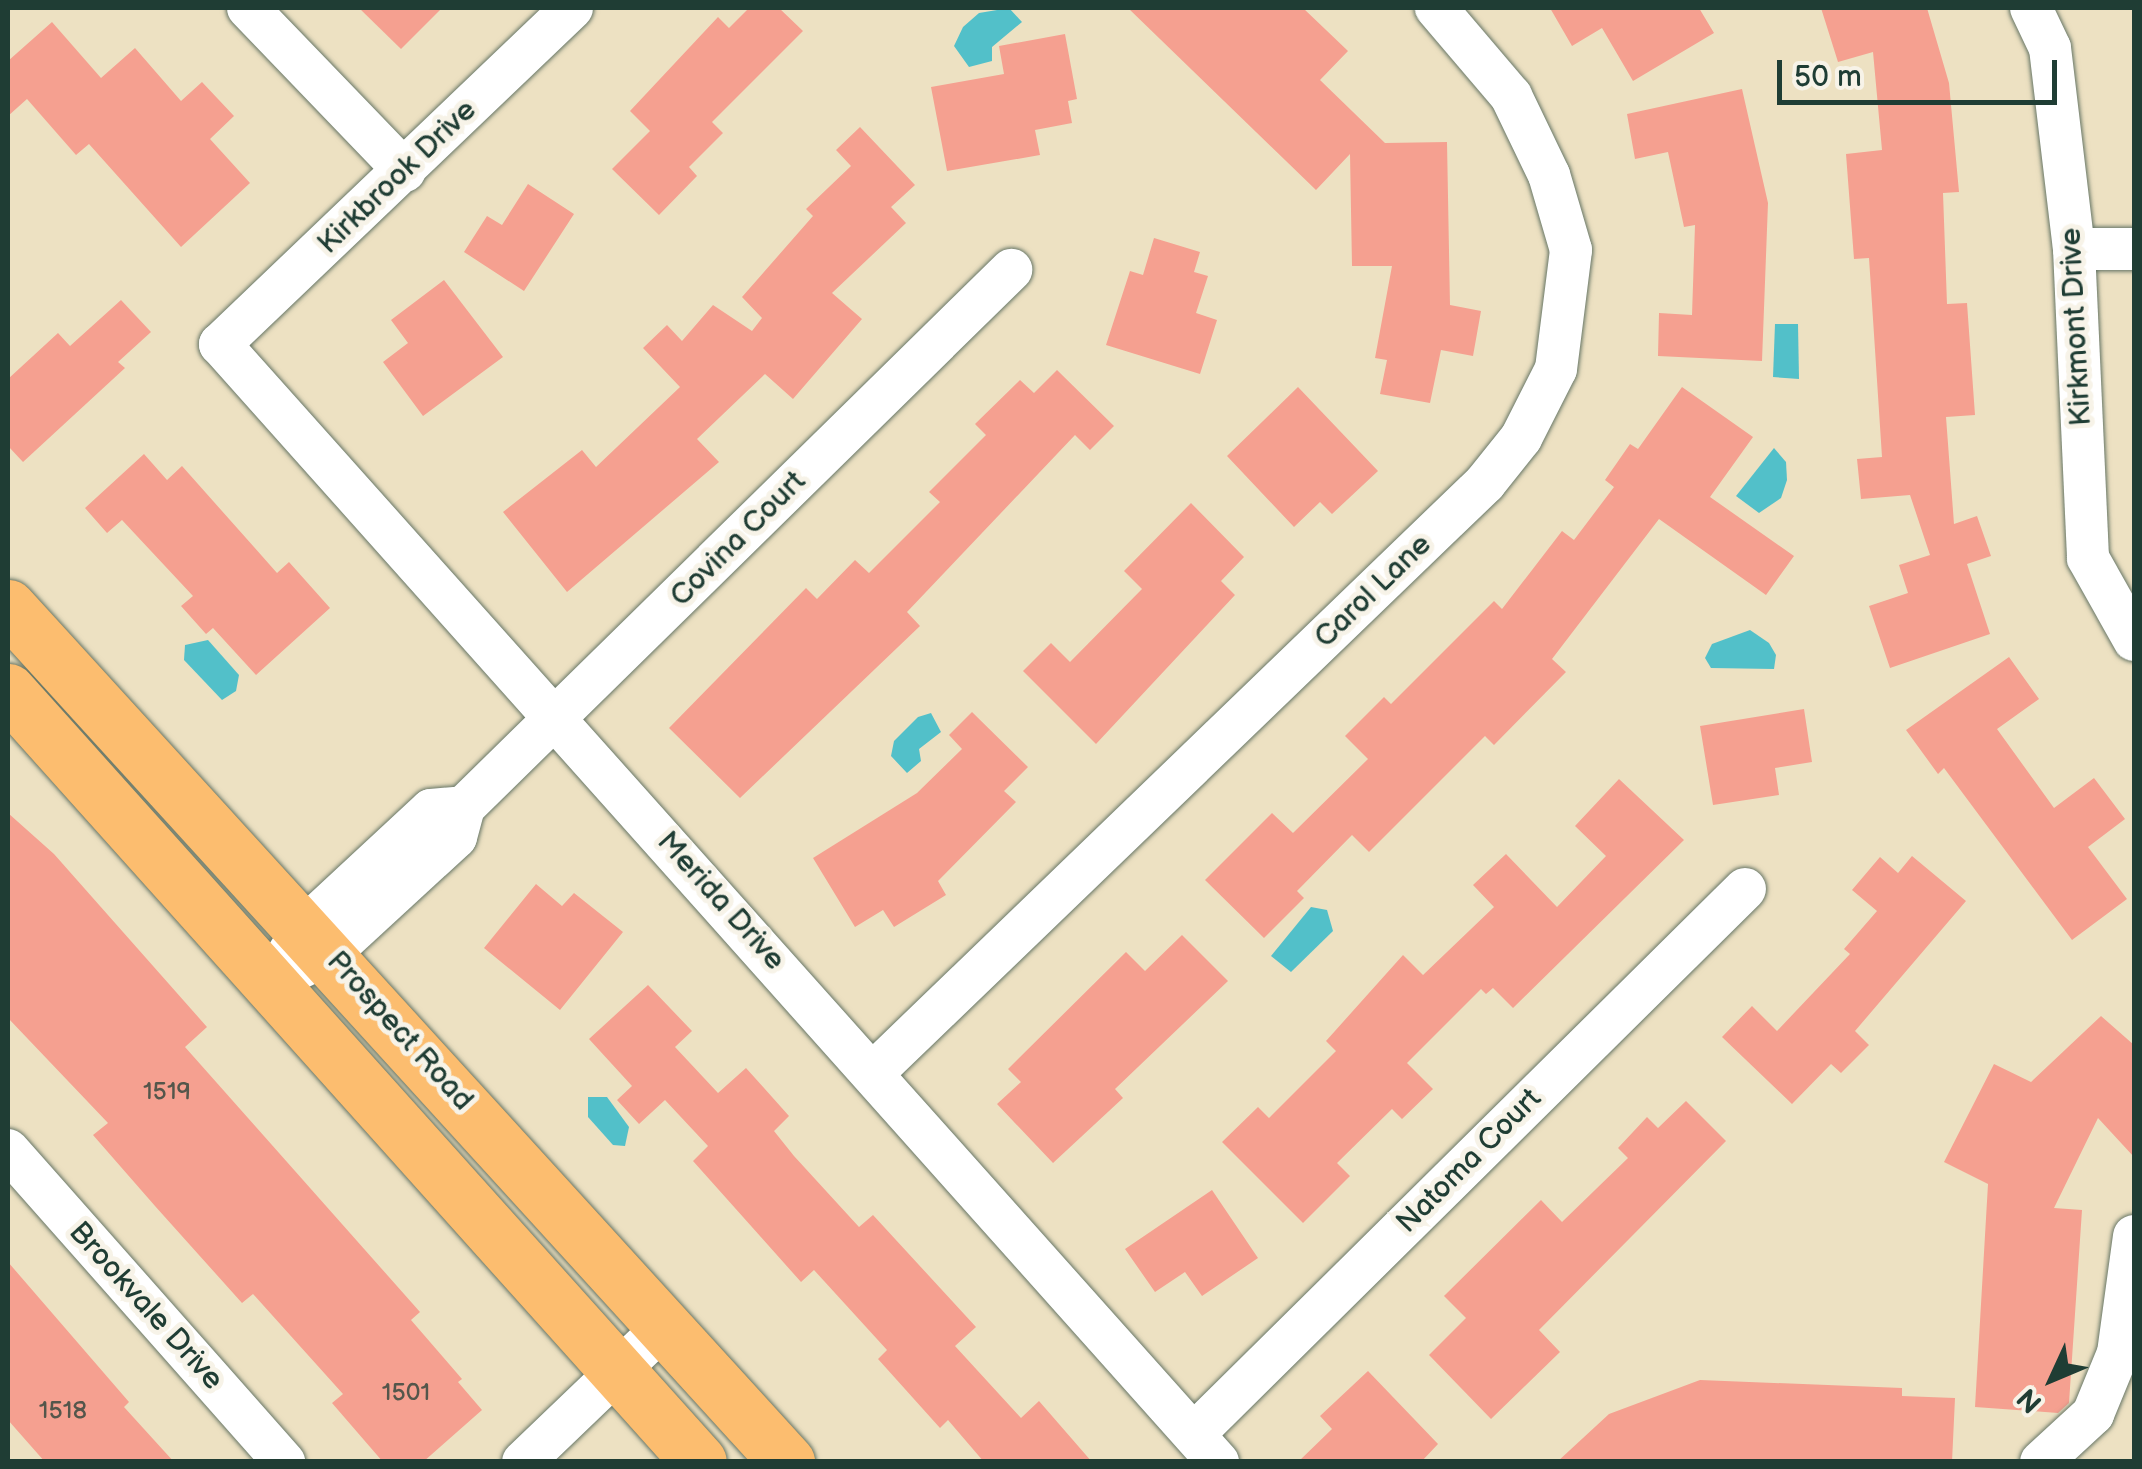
<!DOCTYPE html>
<style>
body{margin:0}
#map{position:relative;width:2142px;height:1469px;overflow:hidden;background:#ede1c2;font-family:"Balsamiq Sans",sans-serif}
div>[style]{position:absolute}
[style*='--x']{left:calc(var(--x)*1px);top:calc(var(--y)*1px);width:calc(var(--w)*1px);rotate:calc(var(--a)*1deg)}
.water>*{inset:0;background:#52c0c9}
.building>*{inset:0;background:#f5a090}
.roads{filter:drop-shadow(0 0 2px #677666) drop-shadow(0 0 2px #677666)}
.street>*{height:42px;margin:-21px;padding:0 21px;transform-origin:21px;border-radius:21px;background:#fff}
.primary>*{height:55px;margin:-27.5px;padding:0 27.5px;transform-origin:27.5px;border-radius:27.5px;background:#fcbd6f}
span{translate:-50% -50%;white-space:nowrap;text-align:center;line-height:1.15;-webkit-text-stroke:10px #f7f3e8;paint-order:stroke}
.number-label{font-size:25px;color:#54564b}
.number-label span{-webkit-text-stroke-width:0}
.street-label{font-size:30px;color:#1f3d34}
.frame{position:absolute;inset:0;border:10px solid #1f3d34;pointer-events:none}
.north{position:absolute;left:2002px;top:1329px;width:100px;height:100px;-webkit-text-stroke:8px #f7f3e8;paint-order:stroke;rotate:226deg;font-size:28px;font-weight:700;line-height:40px;text-align:center;color:#1f3d34}
.north::after{content:'';display:block;margin:auto;width:35px;height:45px;background:#1f3d34;clip-path:polygon(50% 0,100% 100%,50% 72%,0 100%)}
.scale{position:absolute;left:1777px;top:60px;width:280px;height:45px;box-sizing:border-box;border:5px solid #1f3d34;border-top:0;padding-left:12px;font-size:30px;line-height:35px;white-space:nowrap;color:#1f3d34;-webkit-text-stroke:8px #f7f3e8;paint-order:stroke}
</style>
<div id="map">
<div class="water">
<div style="clip-path:polygon(1009px 8px,1022px 22px,992px 47px,992px 61px,969px 67px,954px 46px,963px 27px,979px 13px)"></div>
<div style="clip-path:polygon(1775px 324px,1798px 324px,1799px 379px,1773px 377px)"></div>
<div style="clip-path:polygon(1774px 448px,1786px 462px,1787px 480px,1781px 498px,1759px 513px,1736px 496px)"></div>
<div style="clip-path:polygon(1750px 630px,1769px 643px,1776px 655px,1774px 669px,1711px 668px,1705px 658px,1712px 644px)"></div>
<div style="clip-path:polygon(208px 640px,239px 675px,236px 691px,222px 700px,184px 660px,185px 645px)"></div>
<div style="clip-path:polygon(931px 713px,941px 732px,919px 749px,921px 761px,907px 773px,891px 756px,894px 741px,918px 717px)"></div>
<div style="clip-path:polygon(1311px 907px,1327px 910px,1333px 931px,1291px 972px,1271px 956px)"></div>
<div style="clip-path:polygon(588px 1097px,607px 1097px,629px 1127px,625px 1146px,613px 1145px,588px 1117px)"></div>
</div>
<div class="building">
<div style="clip-path:polygon(359px 8px,442px 8px,401px 49px)"></div>
<div style="clip-path:polygon(749px 8px,779px 8px,803px 31px,712px 122px,723px 133px,689px 167px,697px 176px,659px 215px,612px 169px,650px 131px,630px 111px,718px 17px,729px 28px)"></div>
<div style="clip-path:polygon(1128px 8px,1303px 8px,1348px 51px,1320px 80px,1385px 143px,1447px 142px,1450px 305px,1481px 311px,1473px 356px,1441px 350px,1430px 403px,1380px 394px,1387px 360px,1375px 358px,1392px 266px,1352px 266px,1350px 154px,1316px 190px)"></div>
<div style="clip-path:polygon(1550px 8px,1699px 8px,1714px 33px,1633px 81px,1602px 28px,1572px 46px)"></div>
<div style="clip-path:polygon(1821px 8px,1927px 8px,1949px 83px,1959px 192px,1943px 193px,1947px 304px,1967px 303px,1975px 415px,1946px 417px,1954px 524px,1977px 516px,1991px 556px,1967px 564px,1990px 634px,1890px 668px,1869px 606px,1908px 593px,1899px 565px,1930px 555px,1910px 495px,1861px 499px,1857px 459px,1882px 457px,1869px 258px,1854px 259px,1846px 154px,1882px 150px,1873px 52px,1838px 62px)"></div>
<div style="clip-path:polygon(52px 22px,101px 78px,135px 48px,181px 101px,202px 82px,234px 116px,210px 139px,250px 183px,181px 247px,89px 144px,76px 155px,27px 99px,8px 116px,8px 61px)"></div>
<div style="clip-path:polygon(1065px 34px,1077px 99px,1068px 101px,1072px 123px,1035px 130px,1040px 155px,947px 171px,931px 87px,1004px 74px,999px 46px)"></div>
<div style="clip-path:polygon(1742px 89px,1768px 203px,1762px 361px,1658px 356px,1659px 313px,1692px 315px,1695px 225px,1684px 227px,1668px 152px,1635px 159px,1627px 114px)"></div>
<div style="clip-path:polygon(860px 127px,915px 185px,891px 207px,906px 223px,832px 293px,862px 319px,793px 399px,765px 374px,697px 439px,719px 462px,567px 592px,503px 512px,582px 450px,596px 467px,680px 387px,643px 348px,667px 325px,682px 341px,713px 305px,752px 331px,762px 318px,742px 297px,813px 216px,806px 209px,851px 166px,836px 150px)"></div>
<div style="clip-path:polygon(528px 184px,574px 214px,524px 291px,464px 252px,487px 216px,502px 225px)"></div>
<div style="clip-path:polygon(1154px 238px,1200px 252px,1194px 272px,1208px 276px,1196px 313px,1217px 320px,1200px 374px,1106px 345px,1130px 271px,1143px 275px)"></div>
<div style="clip-path:polygon(444px 280px,503px 357px,423px 416px,383px 362px,408px 343px,391px 320px)"></div>
<div style="clip-path:polygon(121px 300px,151px 332px,118px 362px,125px 368px,23px 462px,8px 446px,8px 379px,58px 333px,70px 346px)"></div>
<div style="clip-path:polygon(1057px 370px,1114px 426px,1090px 450px,1075px 435px,907px 612px,920px 626px,740px 798px,669px 728px,806px 588px,817px 599px,855px 560px,869px 573px,940px 502px,929px 492px,986px 435px,975px 424px,1020px 380px,1034px 393px)"></div>
<div style="clip-path:polygon(1298px 387px,1378px 471px,1332px 514px,1320px 502px,1294px 527px,1227px 456px)"></div>
<div style="clip-path:polygon(1682px 387px,1753px 437px,1710px 497px,1794px 556px,1766px 595px,1659px 519px,1552px 659px,1566px 672px,1494px 745px,1485px 736px,1369px 852px,1352px 835px,1297px 891px,1304px 898px,1264px 938px,1205px 880px,1272px 813px,1293px 833px,1368px 759px,1345px 736px,1384px 697px,1391px 704px,1494px 601px,1502px 609px,1562px 531px,1574px 540px,1614px 487px,1605px 480px,1630px 444px,1638px 449px)"></div>
<div style="clip-path:polygon(144px 454px,167px 480px,182px 466px,277px 573px,289px 562px,330px 608px,256px 675px,213px 628px,206px 634px,181px 606px,193px 596px,122px 520px,107px 533px,85px 508px)"></div>
<div style="clip-path:polygon(1191px 503px,1244px 557px,1221px 581px,1235px 595px,1096px 744px,1023px 671px,1051px 643px,1070px 662px,1142px 589px,1124px 571px)"></div>
<div style="clip-path:polygon(2009px 657px,2039px 699px,1997px 729px,2054px 808px,2094px 778px,2125px 819px,2088px 847px,2127px 899px,2072px 940px,1944px 768px,1938px 774px,1906px 730px)"></div>
<div style="clip-path:polygon(1804px 709px,1812px 762px,1775px 768px,1779px 795px,1713px 805px,1700px 726px)"></div>
<div style="clip-path:polygon(972px 712px,1028px 767px,1004px 791px,1016px 802px,938px 881px,946px 895px,894px 927px,883px 910px,855px 927px,813px 858px,917px 793px,962px 749px,949px 735px)"></div>
<div style="clip-path:polygon(1619px 779px,1684px 840px,1513px 1008px,1493px 988px,1486px 994px,1481px 989px,1407px 1063px,1433px 1089px,1402px 1119px,1392px 1109px,1337px 1163px,1350px 1176px,1303px 1223px,1222px 1142px,1258px 1107px,1269px 1118px,1336px 1051px,1326px 1041px,1403px 955px,1423px 975px,1494px 907px,1473px 885px,1506px 854px,1557px 907px,1606px 856px,1575px 826px)"></div>
<div style="clip-path:polygon(8px 813px,54px 854px,207px 1027px,185px 1047px,420px 1312px,411px 1320px,462px 1379px,458px 1382px,482px 1410px,423px 1462px,383px 1462px,332px 1403px,343px 1394px,253px 1294px,242px 1303px,155px 1206px,93px 1135px,108px 1123px,8px 1018px)"></div>
<div style="clip-path:polygon(1912px 856px,1966px 901px,1855px 1031px,1869px 1045px,1841px 1073px,1831px 1064px,1792px 1104px,1722px 1037px,1752px 1006px,1777px 1031px,1850px 954px,1844px 949px,1877px 911px,1852px 890px,1880px 857px,1898px 873px)"></div>
<div style="clip-path:polygon(536px 884px,562px 906px,574px 893px,623px 932px,560px 1010px,484px 948px)"></div>
<div style="clip-path:polygon(1182px 935px,1228px 981px,1115px 1089px,1123px 1098px,1053px 1163px,997px 1104px,1021px 1082px,1008px 1069px,1126px 952px,1145px 971px)"></div>
<div style="clip-path:polygon(648px 985px,692px 1031px,675px 1047px,718px 1093px,746px 1068px,789px 1116px,774px 1131px,794px 1156px,859px 1227px,873px 1215px,976px 1327px,955px 1346px,1021px 1418px,1039px 1401px,1092px 1462px,984px 1462px,948px 1420px,940px 1428px,878px 1359px,887px 1350px,814px 1270px,801px 1282px,693px 1161px,708px 1146px,665px 1100px,639px 1124px,617px 1100px,632px 1086px,589px 1039px)"></div>
<div style="clip-path:polygon(2101px 1016px,2134px 1045px,2134px 1157px,2098px 1118px,2054px 1208px,2082px 1210px,2069px 1403px,2058px 1413px,1975px 1407px,1988px 1184px,1944px 1162px,1994px 1064px,2031px 1082px)"></div>
<div style="clip-path:polygon(1686px 1101px,1726px 1141px,1539px 1330px,1560px 1352px,1491px 1419px,1429px 1355px,1466px 1318px,1444px 1296px,1541px 1200px,1562px 1222px,1628px 1158px,1618px 1148px,1647px 1117px,1658px 1128px)"></div>
<div style="clip-path:polygon(1212px 1190px,1258px 1258px,1202px 1296px,1185px 1272px,1155px 1292px,1125px 1249px)"></div>
<div style="clip-path:polygon(8px 1262px,129px 1402px,124px 1407px,174px 1462px,45px 1462px,8px 1420px)"></div>
<div style="clip-path:polygon(1368px 1371px,1438px 1444px,1421px 1462px,1298px 1462px,1332px 1429px,1320px 1416px)"></div>
<div style="clip-path:polygon(1700px 1380px,1902px 1388px,1902px 1396px,1955px 1398px,1952px 1462px,1557px 1462px,1609px 1414px)"></div>
</div>
<div class="roads">
<div class="street">
<div style="--x:248;--y:8;--w:226;--a:46.1"></div>
<div style="--x:572;--y:8;--w:487;--a:136.3"></div>
<div style="--x:220;--y:344;--w:1499;--a:48.25"></div>
<div style="--x:2031;--y:8;--w:44;--a:64.6"></div>
<div style="--x:2050;--y:48;--w:202;--a:83.2"></div>
<div style="--x:2074;--y:249;--w:309;--a:87.4"></div>
<div style="--x:2088;--y:558;--w:94;--a:60.7"></div>
<div style="--x:2074;--y:249;--w:60;--a:0"></div>
<div style="--x:286;--y:957;--w:36;--a:-58"></div>
<div style="--x:305;--y:927;--w:172;--a:-42.9"></div>
<div style="--x:431;--y:810;--w:33;--a:-5"></div>
<div style="--x:270;--y:983;--w:67;--a:-26.6"></div>
<div style="--x:330;--y:953;--w:171;--a:-42.6"></div>
<div style="--x:456;--y:837;--w:31;--a:-75"></div>
<div style="--x:464;--y:807;--w:767;--a:-44.47"></div>
<div style="--x:874;--y:1072;--w:849;--a:-43.95"></div>
<div style="--x:1485;--y:483;--w:58;--a:-51.3"></div>
<div style="--x:1521;--y:438;--w:77;--a:-63.1"></div>
<div style="--x:1556;--y:369;--w:120;--a:-82.8"></div>
<div style="--x:1571;--y:250;--w:78;--a:-106.3"></div>
<div style="--x:1549;--y:175;--w:88;--a:-115.7"></div>
<div style="--x:1511;--y:96;--w:116;--a:-130.4"></div>
<div style="--x:8;--y:1150;--w:417;--a:48.5"></div>
<div style="--x:1194;--y:1434;--w:775;--a:-44.69"></div>
<div style="--x:523;--y:1462;--w:198;--a:-43.8"></div>
<div style="--x:2041;--y:1462;--w:71;--a:-42.7"></div>
<div style="--x:2093;--y:1414;--w:66;--a:-67.7"></div>
<div style="--x:2118;--y:1353;--w:118;--a:-82.2"></div>
</div>
<div class="primary">
<div style="--x:8;--y:607;--w:1157;--a:47.66"></div>
<div style="--x:8;--y:691;--w:1035;--a:48.13"></div>
</div>
</div>
<div class="number-label">
<span style="left:167px;top:1092px">1519</span>
<span style="left:406px;top:1393px">1501</span>
<span style="left:63px;top:1411px">1518</span>
</div>
<div class="street-label">
<span style="left:397px;top:177px;rotate:-44deg">Kirkbrook Drive</span>
<span style="left:2076px;top:327px;rotate:-93deg">Kirkmont Drive</span>
<span style="left:738px;top:539px;rotate:-45deg">Covina Court</span>
<span style="left:1373px;top:591px;rotate:-44deg">Carol Lane</span>
<span style="left:721px;top:901px;rotate:48deg">Merida Drive</span>
<span style="left:400px;top:1031px;rotate:48deg">Prospect Road</span>
<span style="left:1469px;top:1161px;rotate:-45deg">Natoma Court</span>
<span style="left:146px;top:1306px;rotate:48deg">Brookvale Drive</span>
</div>
<div class="frame"></div>
<div class="north">N</div>
<div class="scale">50 m</div>
</div>
